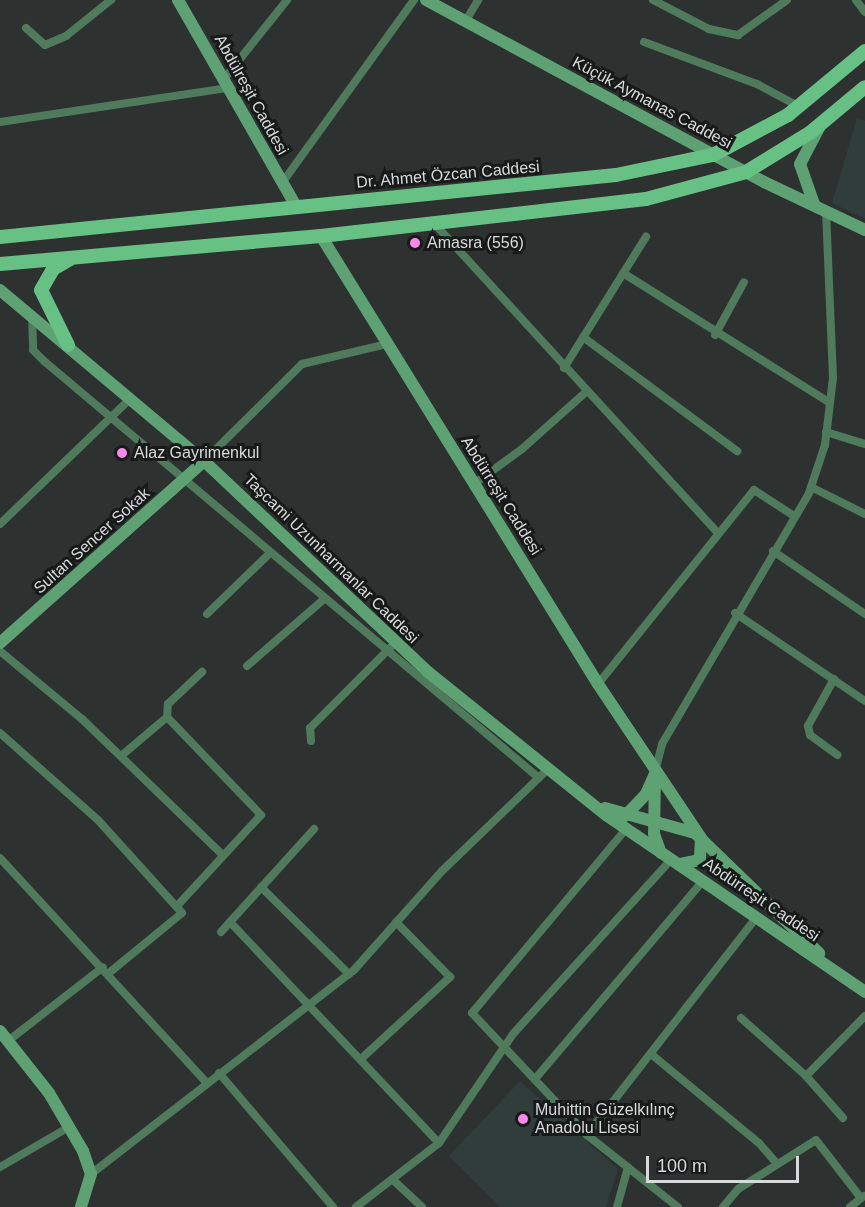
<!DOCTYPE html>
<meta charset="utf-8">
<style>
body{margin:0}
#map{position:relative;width:865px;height:1207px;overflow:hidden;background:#2d3231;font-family:Helvetica,sans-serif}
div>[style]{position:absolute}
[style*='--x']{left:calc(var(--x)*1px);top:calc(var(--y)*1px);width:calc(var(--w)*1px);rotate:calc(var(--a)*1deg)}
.built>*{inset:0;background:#303d3b}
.street>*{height:8px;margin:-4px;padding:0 4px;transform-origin:4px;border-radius:4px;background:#507a5c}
.secondary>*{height:12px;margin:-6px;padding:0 6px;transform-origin:6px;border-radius:6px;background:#5ea273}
.primary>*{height:14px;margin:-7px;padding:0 7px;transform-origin:7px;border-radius:7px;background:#68c184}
.dots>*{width:16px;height:16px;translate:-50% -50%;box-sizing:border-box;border:3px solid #171a19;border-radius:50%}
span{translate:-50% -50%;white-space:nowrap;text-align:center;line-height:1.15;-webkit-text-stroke:6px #171a19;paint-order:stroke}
.street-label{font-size:16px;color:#d7dada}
.poi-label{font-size:16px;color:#d7dada}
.left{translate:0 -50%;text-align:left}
.scale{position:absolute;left:646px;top:1156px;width:153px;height:27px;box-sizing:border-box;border:3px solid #d7dada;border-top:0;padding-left:8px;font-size:18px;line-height:21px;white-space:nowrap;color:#d7dada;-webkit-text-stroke:4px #171a19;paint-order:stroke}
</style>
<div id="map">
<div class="built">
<div style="clip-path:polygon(857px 118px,865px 121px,865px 219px,832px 203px)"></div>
<div style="clip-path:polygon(520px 1081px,618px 1169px,606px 1207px,500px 1207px,449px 1156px)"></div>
</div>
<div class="street">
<div style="--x:653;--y:0;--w:63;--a:27.4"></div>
<div style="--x:709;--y:29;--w:30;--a:12"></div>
<div style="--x:738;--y:35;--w:60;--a:-35.5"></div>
<div style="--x:856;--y:0;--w:15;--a:53"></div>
<div style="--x:465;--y:22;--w:26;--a:-59"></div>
<div style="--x:26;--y:28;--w:25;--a:42"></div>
<div style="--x:45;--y:45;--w:23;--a:-23"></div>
<div style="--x:66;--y:36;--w:58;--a:-38.7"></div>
<div style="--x:644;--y:42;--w:121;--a:20.4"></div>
<div style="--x:757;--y:84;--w:47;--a:28.2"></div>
<div style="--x:224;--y:79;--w:101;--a:-51.4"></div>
<div style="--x:0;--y:122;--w:231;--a:-8.5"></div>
<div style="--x:282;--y:183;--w:226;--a:-54.2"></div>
<div style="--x:432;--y:221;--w:423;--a:47.5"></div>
<div style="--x:623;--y:273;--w:244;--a:32.1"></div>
<div style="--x:32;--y:315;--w:35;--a:88"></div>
<div style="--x:33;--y:350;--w:16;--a:45"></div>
<div style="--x:44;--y:361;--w:647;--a:40.11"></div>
<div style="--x:715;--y:335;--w:60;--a:-61.3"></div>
<div style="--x:583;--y:337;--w:192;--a:36.5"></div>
<div style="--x:564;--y:368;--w:155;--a:-58"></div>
<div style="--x:826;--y:432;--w:41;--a:17.1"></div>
<div style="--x:204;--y:461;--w:138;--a:-44.7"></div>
<div style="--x:302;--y:364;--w:87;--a:-13.2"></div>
<div style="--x:474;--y:484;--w:59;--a:-36.1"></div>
<div style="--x:522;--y:449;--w:86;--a:-41.7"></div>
<div style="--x:811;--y:487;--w:60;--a:26.6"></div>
<div style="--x:0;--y:524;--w:182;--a:-43.9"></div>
<div style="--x:773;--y:551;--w:112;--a:34.4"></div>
<div style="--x:735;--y:613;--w:157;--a:34.1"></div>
<div style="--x:207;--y:614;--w:88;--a:-44.1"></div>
<div style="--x:0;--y:651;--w:107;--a:39.7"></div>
<div style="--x:82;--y:719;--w:194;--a:44"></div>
<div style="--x:247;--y:666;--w:101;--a:-41"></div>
<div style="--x:834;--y:679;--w:54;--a:119"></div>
<div style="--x:808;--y:726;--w:9;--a:77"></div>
<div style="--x:810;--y:735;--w:34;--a:36"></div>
<div style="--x:598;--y:684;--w:249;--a:-51.2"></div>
<div style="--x:754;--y:490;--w:48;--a:33"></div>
<div style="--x:167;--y:717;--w:13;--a:-86"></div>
<div style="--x:168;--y:704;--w:47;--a:-43.3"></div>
<div style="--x:0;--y:733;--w:131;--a:41.6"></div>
<div style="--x:98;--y:820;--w:125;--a:47.9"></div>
<div style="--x:182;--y:913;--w:94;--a:140.6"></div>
<div style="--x:311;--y:741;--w:13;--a:-94"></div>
<div style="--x:310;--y:728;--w:120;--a:-45"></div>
<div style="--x:121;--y:756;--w:60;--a:-40.3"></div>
<div style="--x:167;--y:717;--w:136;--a:46.2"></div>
<div style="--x:261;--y:815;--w:124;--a:132.7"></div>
<div style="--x:655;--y:771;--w:28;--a:-75"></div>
<div style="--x:662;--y:744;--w:291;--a:-59.6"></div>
<div style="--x:809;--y:493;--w:51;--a:-71.6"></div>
<div style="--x:825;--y:445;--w:67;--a:-83.2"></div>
<div style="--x:833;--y:378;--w:168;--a:-92.4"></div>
<div style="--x:626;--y:829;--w:240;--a:129.9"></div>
<div style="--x:472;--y:1013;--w:168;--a:46.7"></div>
<div style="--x:587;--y:1135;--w:116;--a:38.4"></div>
<div style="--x:0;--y:858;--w:306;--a:47.4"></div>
<div style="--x:261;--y:887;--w:124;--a:44.7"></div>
<div style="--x:230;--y:922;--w:304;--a:46.6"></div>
<div style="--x:221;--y:932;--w:139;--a:-47.9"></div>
<div style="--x:741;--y:1018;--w:87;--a:41.7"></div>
<div style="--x:806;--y:1076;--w:56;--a:48.6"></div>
<div style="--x:8;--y:1041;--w:120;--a:-37.9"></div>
<div style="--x:651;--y:1054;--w:140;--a:39.5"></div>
<div style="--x:759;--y:1143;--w:28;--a:49"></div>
<div style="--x:362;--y:1058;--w:120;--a:-42.6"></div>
<div style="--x:450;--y:977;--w:77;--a:-134.5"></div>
<div style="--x:219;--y:1073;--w:176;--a:49.6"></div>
<div style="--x:806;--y:1076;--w:84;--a:-45.5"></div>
<div style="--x:535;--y:1079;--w:260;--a:-49.7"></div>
<div style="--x:587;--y:1135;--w:276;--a:-52.1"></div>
<div style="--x:0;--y:1167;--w:80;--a:-30.1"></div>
<div style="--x:91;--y:1174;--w:333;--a:-37.8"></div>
<div style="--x:354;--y:970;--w:132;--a:-48.4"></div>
<div style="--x:442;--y:871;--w:149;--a:-43.9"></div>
<div style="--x:392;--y:1179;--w:41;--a:43"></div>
<div style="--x:356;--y:1207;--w:105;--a:-37.6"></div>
<div style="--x:439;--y:1143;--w:132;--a:-55.8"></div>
<div style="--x:513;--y:1034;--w:235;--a:-47.8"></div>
<div style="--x:617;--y:1207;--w:41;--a:-74.6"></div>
<div style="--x:723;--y:1207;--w:23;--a:-50"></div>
<div style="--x:738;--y:1189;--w:92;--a:-32.1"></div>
<div style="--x:816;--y:1140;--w:73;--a:52.2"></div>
<div style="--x:850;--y:1207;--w:18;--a:-38"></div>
</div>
<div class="secondary">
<div style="--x:178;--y:0;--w:237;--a:60.2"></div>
<div style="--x:426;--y:0;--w:384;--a:28.3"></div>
<div style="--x:764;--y:182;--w:112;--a:25.4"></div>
<div style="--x:814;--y:204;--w:42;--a:-109.3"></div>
<div style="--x:800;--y:164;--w:41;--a:-62.2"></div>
<div style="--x:321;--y:236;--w:527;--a:58.27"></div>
<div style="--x:598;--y:684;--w:185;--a:56.2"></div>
<div style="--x:701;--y:838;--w:22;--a:93"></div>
<div style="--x:700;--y:860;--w:20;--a:169"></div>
<div style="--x:0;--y:290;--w:266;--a:40"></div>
<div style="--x:204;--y:461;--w:308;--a:43.3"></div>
<div style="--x:428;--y:672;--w:228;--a:38.8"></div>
<div style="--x:606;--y:815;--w:314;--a:34.3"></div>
<div style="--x:0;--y:643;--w:273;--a:-41.7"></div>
<div style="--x:655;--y:773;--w:61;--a:90.9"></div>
<div style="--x:654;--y:834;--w:20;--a:70"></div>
<div style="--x:605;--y:808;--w:93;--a:15.5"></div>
<div style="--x:695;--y:833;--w:173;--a:44.1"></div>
<div style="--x:625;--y:816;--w:30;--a:-46"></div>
<div style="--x:646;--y:794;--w:20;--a:-66"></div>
<div style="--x:0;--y:1031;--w:79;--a:51.7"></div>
<div style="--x:49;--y:1093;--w:67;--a:59.6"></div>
<div style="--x:83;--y:1151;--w:24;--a:71"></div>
<div style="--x:91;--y:1174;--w:34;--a:107"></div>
</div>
<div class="primary">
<div style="--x:0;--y:237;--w:619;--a:-5.75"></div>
<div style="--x:616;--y:175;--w:99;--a:-11.7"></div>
<div style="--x:713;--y:155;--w:85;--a:-28.1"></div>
<div style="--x:788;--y:115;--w:100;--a:-39.7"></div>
<div style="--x:0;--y:264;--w:322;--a:-5"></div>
<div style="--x:321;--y:236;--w:327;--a:-6.5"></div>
<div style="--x:646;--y:199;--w:104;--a:-15.1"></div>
<div style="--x:746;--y:172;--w:76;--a:-31.6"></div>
<div style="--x:811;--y:132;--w:70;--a:-39.8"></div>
<div style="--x:68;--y:345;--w:61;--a:-116.1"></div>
<div style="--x:41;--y:290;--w:24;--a:-60"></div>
<div style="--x:53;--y:269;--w:20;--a:-30"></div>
</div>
<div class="dots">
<div style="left:415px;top:243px;background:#f888ea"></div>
<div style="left:122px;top:453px;background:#f888ea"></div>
<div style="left:523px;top:1119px;background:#f888ea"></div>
</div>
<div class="street-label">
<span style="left:251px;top:95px;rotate:61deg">Abdülreşit Caddesi</span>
<span style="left:652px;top:103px;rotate:28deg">Küçük Aymanas Caddesi</span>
<span style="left:448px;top:175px;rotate:-5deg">Dr. Ahmet Özcan Caddesi</span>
<span style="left:501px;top:496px;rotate:58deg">Abdürreşit Caddesi</span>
<span style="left:92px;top:541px;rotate:-42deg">Sultan Sencer Sokak</span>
<span style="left:331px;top:559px;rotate:44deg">Taşcami Uzunharmanlar Caddesi</span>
<span style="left:761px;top:900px;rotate:34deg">Abdürreşit Caddesi</span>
</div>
<div class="poi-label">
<span class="left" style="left:427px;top:243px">Amasra (556)</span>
<span class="left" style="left:134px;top:453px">Alaz Gayrimenkul</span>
<span class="left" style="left:535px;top:1119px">Muhittin Güzelkılınç<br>Anadolu Lisesi</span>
</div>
<div class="scale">100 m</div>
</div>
